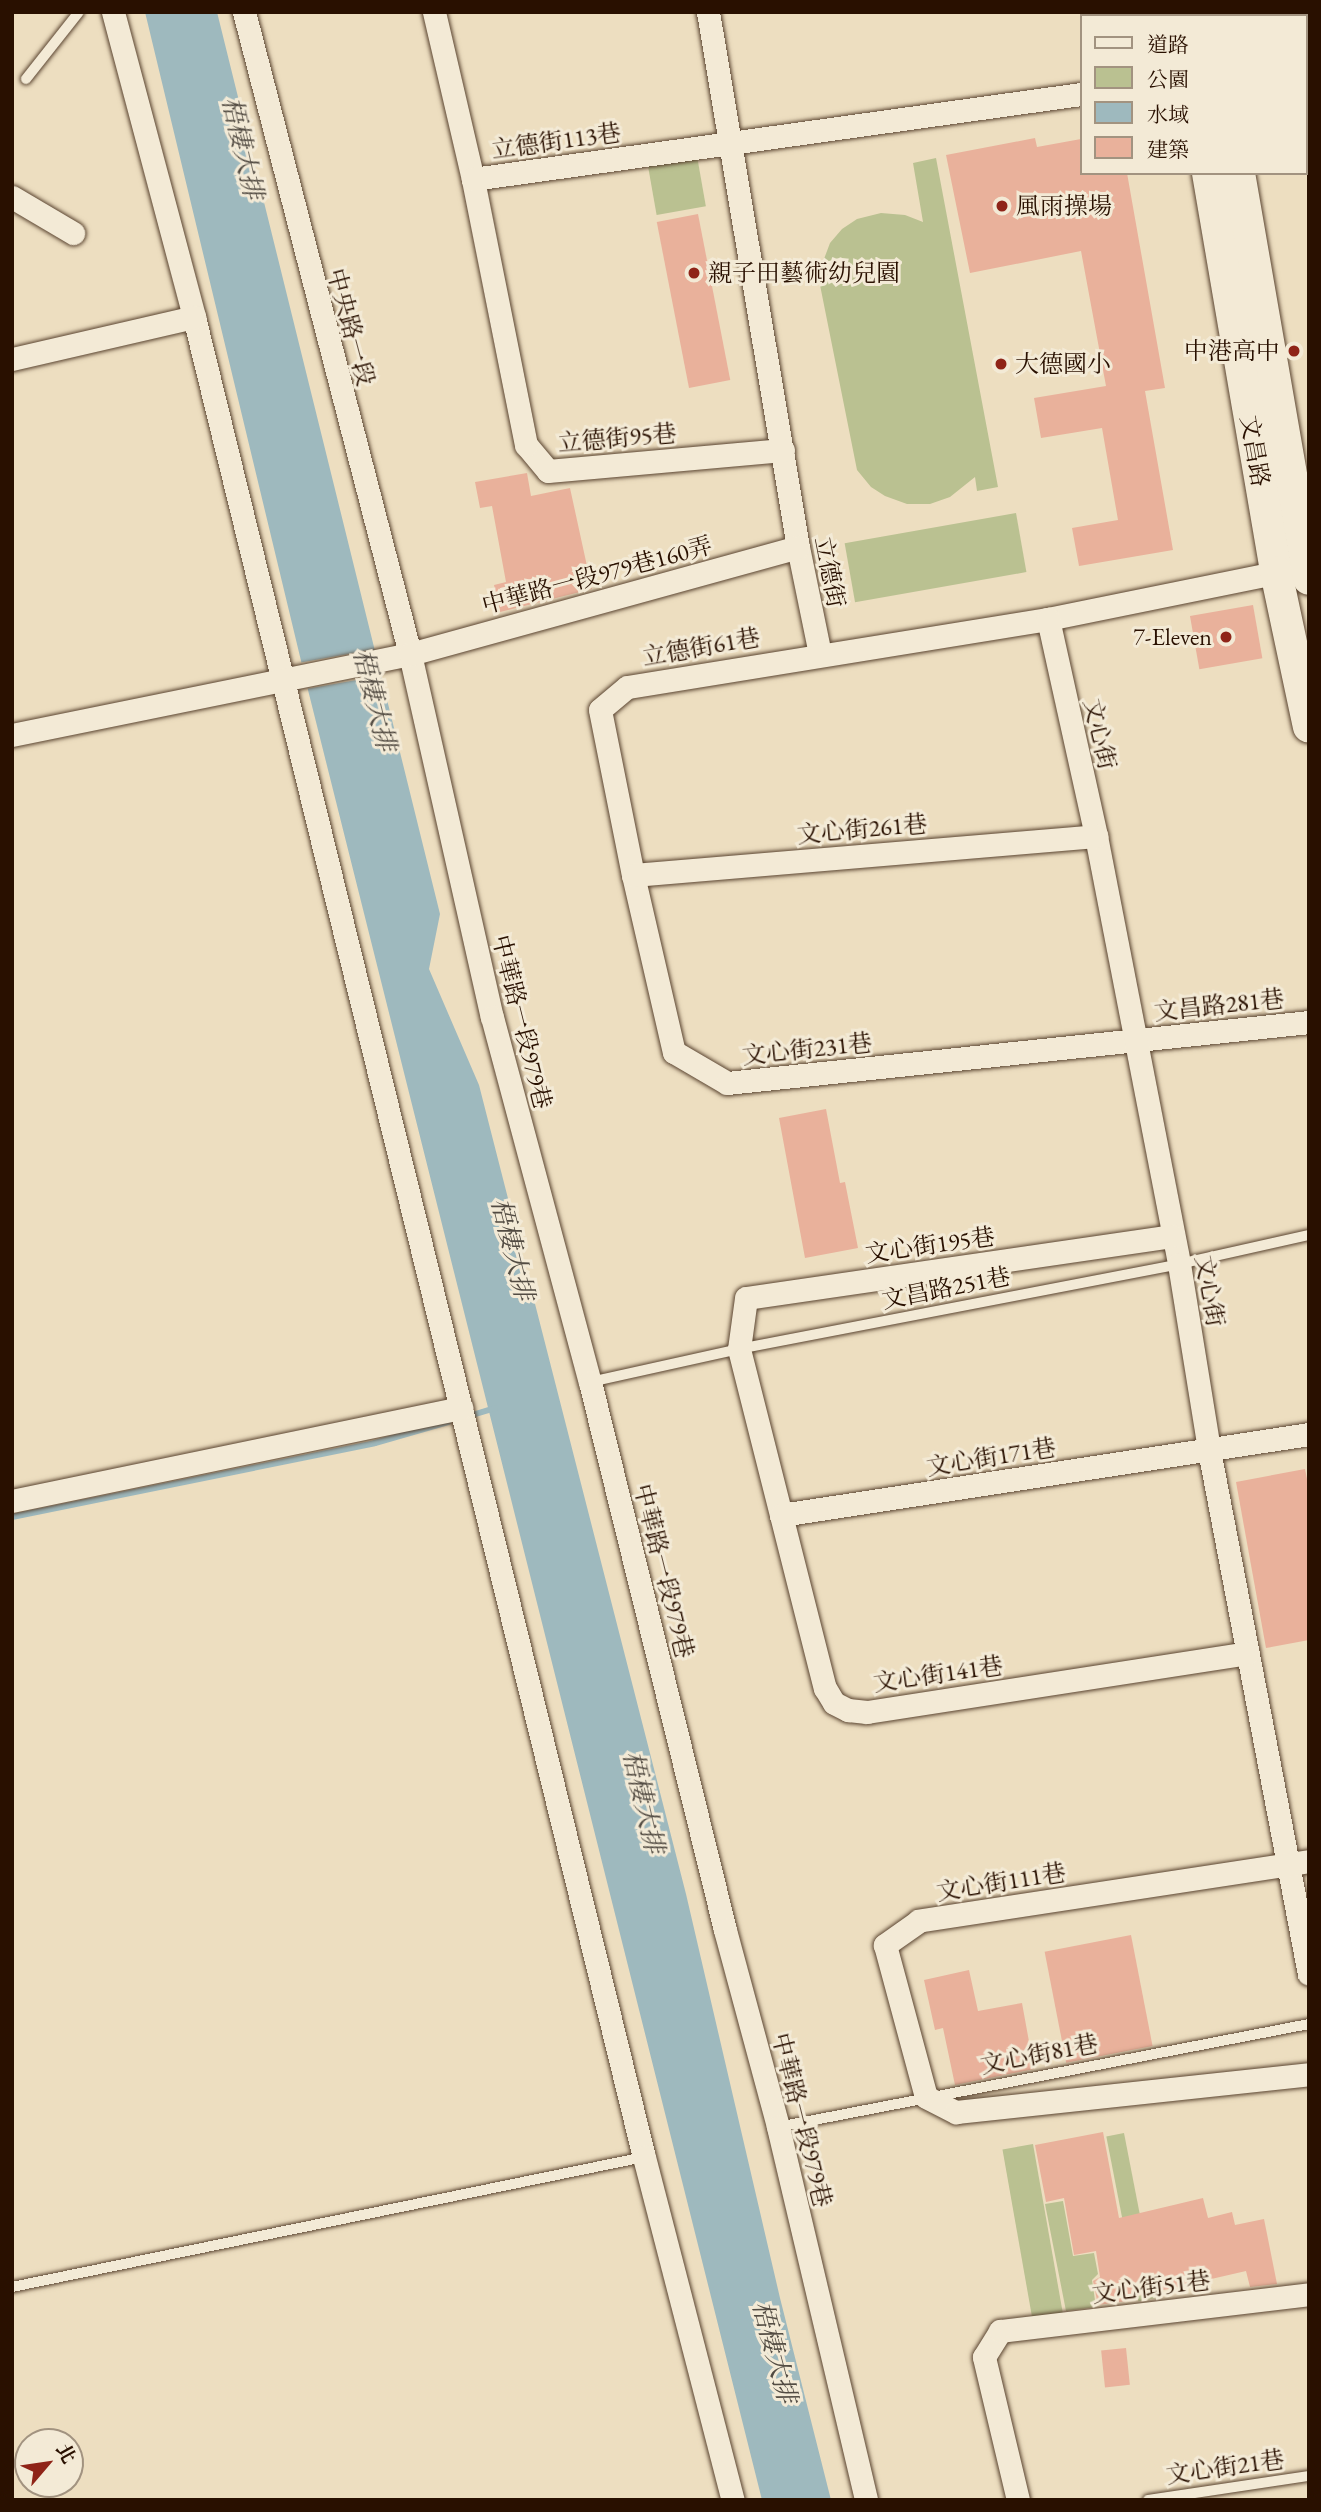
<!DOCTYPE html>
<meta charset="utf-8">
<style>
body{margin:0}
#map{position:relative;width:1321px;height:2512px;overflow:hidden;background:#eddec0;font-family:"EB Garamond","Noto Serif TC",serif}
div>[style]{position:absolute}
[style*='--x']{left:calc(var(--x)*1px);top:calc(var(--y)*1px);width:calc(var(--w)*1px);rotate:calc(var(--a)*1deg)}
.green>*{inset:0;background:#bac191;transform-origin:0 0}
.water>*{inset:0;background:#9eb9be}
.pier>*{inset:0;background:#eddec0;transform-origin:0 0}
.stream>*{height:6px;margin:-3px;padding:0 3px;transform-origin:3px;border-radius:3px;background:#9eb9be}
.building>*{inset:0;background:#e9b19b;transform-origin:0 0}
.roads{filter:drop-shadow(0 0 2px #5a4430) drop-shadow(0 0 2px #5a4430)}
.lane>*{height:10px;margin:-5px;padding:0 5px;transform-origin:5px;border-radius:5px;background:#f3ead6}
.street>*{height:23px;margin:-11.5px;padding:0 11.5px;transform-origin:11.5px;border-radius:11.5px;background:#f3ead6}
.secondary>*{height:32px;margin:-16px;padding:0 16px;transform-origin:16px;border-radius:16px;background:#f3ead6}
.dots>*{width:19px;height:19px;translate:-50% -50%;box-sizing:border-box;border:4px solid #f3ead6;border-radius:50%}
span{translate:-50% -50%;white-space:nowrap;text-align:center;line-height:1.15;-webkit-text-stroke:6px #f3ead6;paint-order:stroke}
.street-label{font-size:24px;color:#291000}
.poi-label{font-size:24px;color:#291000}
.left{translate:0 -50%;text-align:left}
.right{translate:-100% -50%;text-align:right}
.water-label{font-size:26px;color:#524b42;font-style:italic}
.frame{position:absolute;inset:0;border:14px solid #291000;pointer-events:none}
.legend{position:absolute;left:1080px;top:14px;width:228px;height:161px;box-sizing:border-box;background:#f3ead6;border:2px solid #a29380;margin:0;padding:9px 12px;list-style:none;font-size:21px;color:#291000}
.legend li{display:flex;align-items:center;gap:14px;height:35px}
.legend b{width:35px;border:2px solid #a29380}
.north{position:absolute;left:14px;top:2428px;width:70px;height:70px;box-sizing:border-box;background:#f3ead6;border:2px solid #a29380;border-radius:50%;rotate:61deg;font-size:19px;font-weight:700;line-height:28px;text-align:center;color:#291000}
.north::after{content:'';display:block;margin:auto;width:24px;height:32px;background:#8f2418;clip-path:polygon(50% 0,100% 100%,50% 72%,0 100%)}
</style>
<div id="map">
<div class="green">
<div style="left:697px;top:156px;width:51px;height:50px;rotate:80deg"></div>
<div style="clip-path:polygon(936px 158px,998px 487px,977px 491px,975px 477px,950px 497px,930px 504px,907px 504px,885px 496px,871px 487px,857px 470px,818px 275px,830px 243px,842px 229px,857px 219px,881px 213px,905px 215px,923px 222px,913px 163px)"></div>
<div style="left:1016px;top:513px;width:60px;height:174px;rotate:80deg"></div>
<div style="left:1124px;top:2133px;width:168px;height:18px;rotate:79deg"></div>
<div style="left:1033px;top:2144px;width:175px;height:31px;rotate:80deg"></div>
<div style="clip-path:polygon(1063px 2201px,1073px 2256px,1094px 2253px,1098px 2274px,1092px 2280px,1096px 2307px,1066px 2311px,1045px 2204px)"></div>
</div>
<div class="water">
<div style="clip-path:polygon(145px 12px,217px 12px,440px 914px,429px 969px,479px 1085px,686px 1894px,780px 2298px,831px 2500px,762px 2500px,309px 694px)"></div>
</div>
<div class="pier">
<div style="left:366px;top:651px;width:27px;height:69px;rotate:80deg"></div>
</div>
<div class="stream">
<div style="--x:469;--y:1416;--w:27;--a:-17"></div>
<div style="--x:12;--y:1517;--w:370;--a:-11.5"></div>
<div style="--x:375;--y:1443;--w:76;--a:-16"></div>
</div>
<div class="building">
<div style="clip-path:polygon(1035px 138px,1037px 147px,1081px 139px,1081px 173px,1127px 173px,1165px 388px,1145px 391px,1173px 550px,1079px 566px,1072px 528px,1118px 520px,1102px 428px,1041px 438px,1034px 398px,1106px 386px,1081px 251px,970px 273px,946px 155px)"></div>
<div style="left:698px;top:214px;width:169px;height:42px;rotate:79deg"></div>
<div style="clip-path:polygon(527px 473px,531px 496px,570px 488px,592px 589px,500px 612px,494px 585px,506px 582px,492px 506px,480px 508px,475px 482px)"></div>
<div style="left:1253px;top:605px;width:54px;height:64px;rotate:80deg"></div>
<div style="clip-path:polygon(826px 1109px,840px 1183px,845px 1182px,858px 1248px,805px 1258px,779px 1118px)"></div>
<div style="clip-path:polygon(1305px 1469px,1309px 1489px,1309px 1640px,1266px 1648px,1236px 1482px)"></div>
<div style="left:1131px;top:1935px;width:113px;height:88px;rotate:79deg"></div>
<div style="clip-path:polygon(969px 1970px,978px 2011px,1022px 2003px,1034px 2069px,955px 2085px,943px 2028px,935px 2030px,924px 1980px)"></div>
<div style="clip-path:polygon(1103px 2132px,1119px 2218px,1203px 2198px,1208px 2218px,1232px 2212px,1235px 2225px,1264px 2219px,1277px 2284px,1250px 2287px,1246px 2271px,1133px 2297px,1134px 2300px,1098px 2305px,1093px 2281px,1100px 2277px,1096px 2251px,1074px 2255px,1064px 2198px,1046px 2202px,1035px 2145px)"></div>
<div style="left:1126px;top:2348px;width:37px;height:25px;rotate:84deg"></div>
</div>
<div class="roads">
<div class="lane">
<div style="--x:26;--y:79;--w:85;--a:-51.7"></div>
<div style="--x:590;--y:1382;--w:153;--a:-12.5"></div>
<div style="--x:739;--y:1349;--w:448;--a:-10.9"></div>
<div style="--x:1179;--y:1264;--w:133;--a:-12.6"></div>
<div style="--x:778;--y:2127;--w:541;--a:-10.98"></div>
<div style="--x:12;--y:2287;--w:645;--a:-11.62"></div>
<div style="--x:1148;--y:2500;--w:163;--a:-8.5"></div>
</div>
<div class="street">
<div style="--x:113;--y:12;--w:316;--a:75.1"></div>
<div style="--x:194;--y:317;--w:1894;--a:76.26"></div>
<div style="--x:644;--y:2157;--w:354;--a:75.5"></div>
<div style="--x:244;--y:12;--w:663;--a:75.5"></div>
<div style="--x:410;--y:654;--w:372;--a:77.3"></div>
<div style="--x:492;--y:1017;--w:378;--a:75"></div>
<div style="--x:590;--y:1382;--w:564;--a:76.16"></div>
<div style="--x:725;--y:1930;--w:204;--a:74.9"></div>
<div style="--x:778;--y:2127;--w:383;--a:76.7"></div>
<div style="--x:434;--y:12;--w:171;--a:76.9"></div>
<div style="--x:708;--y:12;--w:543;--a:80.45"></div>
<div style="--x:798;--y:547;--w:109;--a:78.4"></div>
<div style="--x:12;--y:197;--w:71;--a:30.5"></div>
<div style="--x:12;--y:359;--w:187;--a:-13"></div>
<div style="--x:783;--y:450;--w:236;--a:174.9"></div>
<div style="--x:548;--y:471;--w:34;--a:-130"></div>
<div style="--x:526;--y:445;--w:271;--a:-101.3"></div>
<div style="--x:473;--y:179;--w:614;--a:-7.96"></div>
<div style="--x:1289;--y:570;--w:246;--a:168.5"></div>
<div style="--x:1048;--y:619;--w:426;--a:170.8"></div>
<div style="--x:627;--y:687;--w:35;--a:140"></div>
<div style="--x:600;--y:710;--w:168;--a:78.7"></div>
<div style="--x:633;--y:875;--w:182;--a:77"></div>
<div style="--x:674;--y:1052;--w:61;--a:30.3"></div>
<div style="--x:727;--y:1083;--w:585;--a:-5.98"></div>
<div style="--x:1048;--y:619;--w:222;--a:77.5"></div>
<div style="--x:1096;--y:836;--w:436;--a:79"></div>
<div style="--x:1179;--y:1264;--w:188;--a:80.8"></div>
<div style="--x:1209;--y:1450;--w:533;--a:79.2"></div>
<div style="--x:12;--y:735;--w:406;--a:-11.5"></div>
<div style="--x:410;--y:654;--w:402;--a:-15.4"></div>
<div style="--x:633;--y:875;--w:465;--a:-4.8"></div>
<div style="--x:1172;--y:1236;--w:430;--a:171.7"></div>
<div style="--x:746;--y:1298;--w:51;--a:97.8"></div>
<div style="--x:739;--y:1349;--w:350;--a:75.8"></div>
<div style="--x:825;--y:1688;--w:17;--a:59"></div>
<div style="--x:834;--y:1703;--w:16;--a:27"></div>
<div style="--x:848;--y:1710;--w:19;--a:6"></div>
<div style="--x:867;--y:1712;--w:385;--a:-8.8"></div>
<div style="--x:12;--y:1501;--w:459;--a:-11.7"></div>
<div style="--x:781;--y:1515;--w:534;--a:-8.72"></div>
<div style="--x:1309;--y:1861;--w:395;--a:171.3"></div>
<div style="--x:919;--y:1921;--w:42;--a:144.8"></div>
<div style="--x:885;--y:1945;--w:157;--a:74.9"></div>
<div style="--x:926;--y:2097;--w:34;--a:27"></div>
<div style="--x:956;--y:2112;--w:355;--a:-6.1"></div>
<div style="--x:1018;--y:2500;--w:147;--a:-103.4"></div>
<div style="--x:984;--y:2357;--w:31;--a:-58"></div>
<div style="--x:1000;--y:2331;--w:311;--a:-6.8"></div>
</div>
<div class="secondary">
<div style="--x:1178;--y:12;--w:4;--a:90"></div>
<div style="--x:1210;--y:12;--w:4;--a:90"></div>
<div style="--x:1208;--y:173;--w:405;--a:80.3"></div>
<div style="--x:1276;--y:572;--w:158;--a:78"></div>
<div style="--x:1239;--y:173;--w:412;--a:80.2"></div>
</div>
</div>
<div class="dots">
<div style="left:1002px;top:206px;background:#8f2418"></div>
<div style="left:694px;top:273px;background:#8f2418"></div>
<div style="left:1294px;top:351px;background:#8f2418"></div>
<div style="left:1001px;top:364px;background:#8f2418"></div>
<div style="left:1226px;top:637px;background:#8f2418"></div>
</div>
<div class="street-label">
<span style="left:556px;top:141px;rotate:-8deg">立德街113巷</span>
<span style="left:351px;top:327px;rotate:75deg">中央路一段</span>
<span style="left:617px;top:438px;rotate:-5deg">立德街95巷</span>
<span style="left:1255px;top:451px;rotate:80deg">文昌路</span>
<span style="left:830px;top:572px;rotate:79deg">立德街</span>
<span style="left:597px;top:575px;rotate:-15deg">中華路一段979巷160弄</span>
<span style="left:701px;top:647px;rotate:-10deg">立德街61巷</span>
<span style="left:1100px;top:734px;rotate:77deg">文心街</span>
<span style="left:862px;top:829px;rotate:-5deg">文心街261巷</span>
<span style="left:1219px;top:1005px;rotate:-6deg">文昌路281巷</span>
<span style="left:522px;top:1022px;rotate:76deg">中華路一段979巷</span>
<span style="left:807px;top:1049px;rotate:-6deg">文心街231巷</span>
<span style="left:930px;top:1245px;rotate:-8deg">文心街195巷</span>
<span style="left:946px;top:1288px;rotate:-11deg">文昌路251巷</span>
<span style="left:1210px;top:1291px;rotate:80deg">文心街</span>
<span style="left:991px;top:1457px;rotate:-9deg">文心街171巷</span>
<span style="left:664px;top:1571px;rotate:76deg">中華路一段979巷</span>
<span style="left:938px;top:1674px;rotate:-8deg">文心街141巷</span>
<span style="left:1001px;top:1882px;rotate:-9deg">文心街111巷</span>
<span style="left:1039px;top:2054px;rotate:-11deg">文心街81巷</span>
<span style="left:802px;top:2120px;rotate:76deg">中華路一段979巷</span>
<span style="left:1151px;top:2287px;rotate:-7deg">文心街51巷</span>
<span style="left:1225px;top:2467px;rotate:-8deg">文心街21巷</span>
</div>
<div class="poi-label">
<span class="left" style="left:1016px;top:206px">風雨操場</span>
<span class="left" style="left:708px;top:273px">親子田藝術幼兒園</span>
<span class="right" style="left:1280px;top:351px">中港高中</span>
<span class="left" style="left:1015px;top:364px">大德國小</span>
<span class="right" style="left:1212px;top:637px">7-Eleven</span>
</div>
<div class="water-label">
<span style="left:242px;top:148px;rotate:77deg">梧棲大排</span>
<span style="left:374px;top:700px;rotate:76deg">梧棲大排</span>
<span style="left:512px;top:1249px;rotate:76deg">梧棲大排</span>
<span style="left:643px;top:1802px;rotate:77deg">梧棲大排</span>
<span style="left:774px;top:2352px;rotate:75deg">梧棲大排</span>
</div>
<div class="frame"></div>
<ul class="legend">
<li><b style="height:9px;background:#f3ead6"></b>道路</li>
<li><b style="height:19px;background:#bac191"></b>公園</li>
<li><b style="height:19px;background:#9eb9be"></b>水域</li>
<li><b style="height:19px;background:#e9b19b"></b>建築</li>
</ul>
<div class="north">北</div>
</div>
